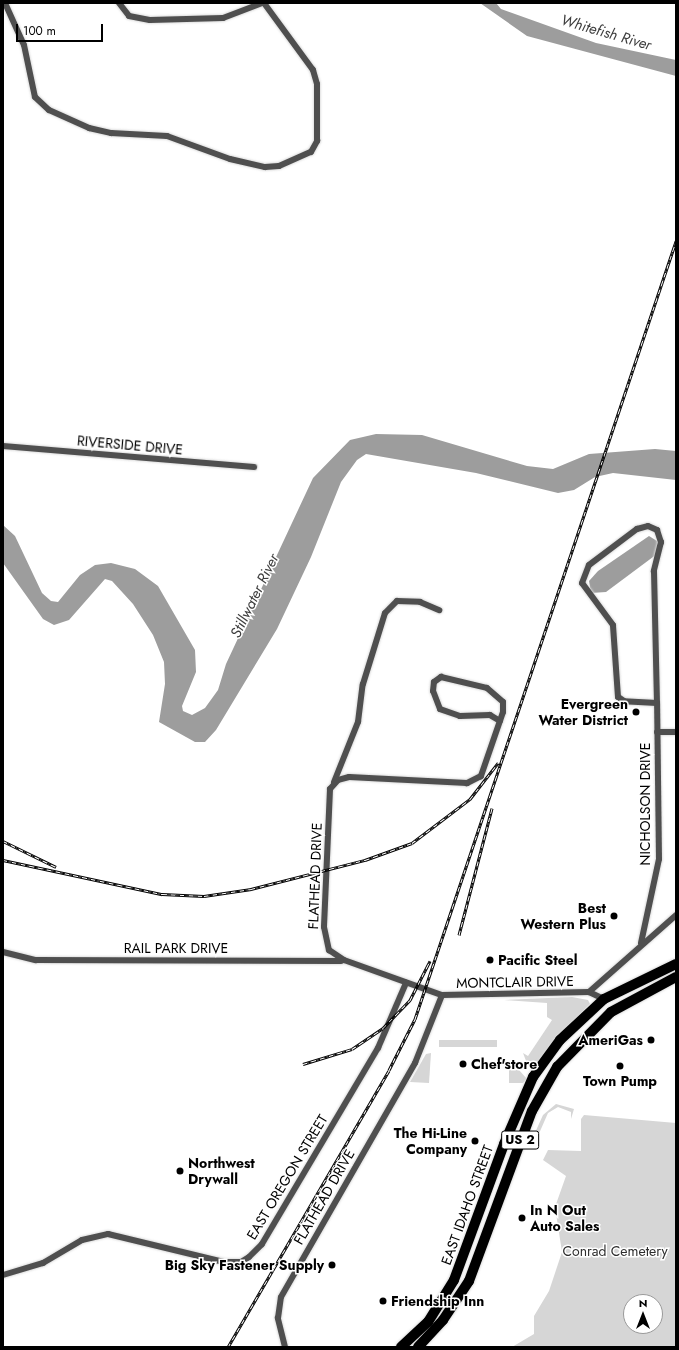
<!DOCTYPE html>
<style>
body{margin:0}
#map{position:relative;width:679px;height:1350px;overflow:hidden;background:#fff;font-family:Jost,sans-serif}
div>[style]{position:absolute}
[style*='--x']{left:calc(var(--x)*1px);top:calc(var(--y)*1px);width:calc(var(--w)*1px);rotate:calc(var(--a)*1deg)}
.green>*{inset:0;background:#d6d6d6;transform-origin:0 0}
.water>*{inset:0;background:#9d9d9d}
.roads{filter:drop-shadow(0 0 1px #dbdbdb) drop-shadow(0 0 1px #dbdbdb)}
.minor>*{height:6px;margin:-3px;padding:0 3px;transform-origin:3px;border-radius:3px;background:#4f4f4f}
.trunk>*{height:10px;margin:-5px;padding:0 5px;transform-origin:5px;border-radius:5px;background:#000}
.rail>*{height:3px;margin-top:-1.5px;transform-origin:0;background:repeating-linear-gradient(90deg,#fff 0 4.5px,#000 0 9px);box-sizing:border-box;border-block:1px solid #000}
.dots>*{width:11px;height:11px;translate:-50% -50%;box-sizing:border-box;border:2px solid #fff;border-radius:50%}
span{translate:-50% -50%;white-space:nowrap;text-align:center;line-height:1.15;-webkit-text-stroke:3px #fff;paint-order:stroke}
.shield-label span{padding:1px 3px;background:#fff;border:1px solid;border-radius:3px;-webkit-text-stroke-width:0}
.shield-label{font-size:13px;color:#000;font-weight:700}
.street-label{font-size:14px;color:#000}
.poi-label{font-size:14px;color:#000;font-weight:700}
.right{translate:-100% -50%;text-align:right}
.left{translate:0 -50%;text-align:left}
.park-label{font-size:14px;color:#2d2d2d}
.water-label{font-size:15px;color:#3e3e3e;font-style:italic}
.frame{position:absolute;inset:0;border:4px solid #000;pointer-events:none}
.north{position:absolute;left:623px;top:1294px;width:40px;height:40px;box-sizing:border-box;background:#fff;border:1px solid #999;border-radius:50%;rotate:0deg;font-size:11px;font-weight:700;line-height:16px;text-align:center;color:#000}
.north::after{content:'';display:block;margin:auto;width:14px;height:18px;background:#000;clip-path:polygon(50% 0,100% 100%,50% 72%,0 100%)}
.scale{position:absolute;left:16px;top:24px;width:87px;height:18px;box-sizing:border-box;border:2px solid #000;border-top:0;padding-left:5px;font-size:12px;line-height:14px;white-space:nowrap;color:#000;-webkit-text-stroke:3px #fff;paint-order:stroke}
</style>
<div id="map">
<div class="green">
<div style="clip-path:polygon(572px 997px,588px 1000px,590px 1004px,554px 1040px,534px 1067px,528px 1066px,523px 1053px,528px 1056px,552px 1020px,547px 1017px,547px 1003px,504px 1000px)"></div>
<div style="left:497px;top:1040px;width:7px;height:58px;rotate:90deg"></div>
<div style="clip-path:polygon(431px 1053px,429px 1083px,410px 1082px,426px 1054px)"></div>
<div style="clip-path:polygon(504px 1070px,519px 1070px,527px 1079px,523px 1083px,509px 1083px,509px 1070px)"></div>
<div style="clip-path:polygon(556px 1104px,574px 1109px,571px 1119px,571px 1112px,558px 1107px,548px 1113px,534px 1145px,529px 1146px,543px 1115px)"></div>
<div style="clip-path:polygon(evenodd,584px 1115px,676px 1123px,676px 1347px,512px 1347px,534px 1334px,534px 1316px,549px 1291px,562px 1252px,555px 1207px,566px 1176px,543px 1160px,548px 1150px,581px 1151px,581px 1119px,584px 1115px,631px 1302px,655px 1302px,655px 1326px,631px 1326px,631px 1302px)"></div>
</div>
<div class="water">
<div style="clip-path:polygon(480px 3px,496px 3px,501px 9px,596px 43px,676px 60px,676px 76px,527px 36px)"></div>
<div style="clip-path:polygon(376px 434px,422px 435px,527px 466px,553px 469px,589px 454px,655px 449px,676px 451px,676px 480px,613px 473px,595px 477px,574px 490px,558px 493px,476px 473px,366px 454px,357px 460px,341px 482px,311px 557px,277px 629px,216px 730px,205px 742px,195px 742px,159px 722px,165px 684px,164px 662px,153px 635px,133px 604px,112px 581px,105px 579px,69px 620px,54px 625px,43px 619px,3px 563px,3px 525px,15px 536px,42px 593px,51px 601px,58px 602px,80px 575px,95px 565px,111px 563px,135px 569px,158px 586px,195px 650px,196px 672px,182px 706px,183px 711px,192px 715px,205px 708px,218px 690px,226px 664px,313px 478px,350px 440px)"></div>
<div style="clip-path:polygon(649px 536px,657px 541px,657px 554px,606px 592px,591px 593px,589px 581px,598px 571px)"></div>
</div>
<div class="roads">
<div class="minor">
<div style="--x:5;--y:3;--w:46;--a:65.7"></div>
<div style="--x:24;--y:45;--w:53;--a:78.1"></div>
<div style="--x:35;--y:97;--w:19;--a:43"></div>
<div style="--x:49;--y:110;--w:44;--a:24.2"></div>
<div style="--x:89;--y:128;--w:23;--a:13"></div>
<div style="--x:111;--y:133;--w:56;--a:3.1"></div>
<div style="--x:167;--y:136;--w:67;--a:20.1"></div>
<div style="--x:230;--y:159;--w:36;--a:13"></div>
<div style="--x:265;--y:167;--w:14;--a:-4"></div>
<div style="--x:279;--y:166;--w:35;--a:-24"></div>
<div style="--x:311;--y:152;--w:13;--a:-61"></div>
<div style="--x:317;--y:141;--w:57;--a:-90"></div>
<div style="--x:317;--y:84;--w:15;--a:-106"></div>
<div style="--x:313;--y:70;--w:83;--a:-126.2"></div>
<div style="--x:119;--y:3;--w:16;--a:52"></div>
<div style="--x:129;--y:16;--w:21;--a:11"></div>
<div style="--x:150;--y:20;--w:73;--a:-1.6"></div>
<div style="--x:223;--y:18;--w:42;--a:-21"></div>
<div style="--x:3;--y:446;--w:252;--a:4.8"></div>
<div style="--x:648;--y:526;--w:10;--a:24"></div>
<div style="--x:657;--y:530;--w:13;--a:72"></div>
<div style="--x:661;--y:542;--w:30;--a:104"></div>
<div style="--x:654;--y:571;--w:132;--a:88.7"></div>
<div style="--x:657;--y:703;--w:33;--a:-177"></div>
<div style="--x:624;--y:701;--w:7;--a:-146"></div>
<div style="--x:618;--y:697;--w:72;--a:-94"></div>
<div style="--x:613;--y:625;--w:52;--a:-126.4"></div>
<div style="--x:582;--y:583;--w:19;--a:-69"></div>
<div style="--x:589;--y:565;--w:60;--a:-36.9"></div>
<div style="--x:637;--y:529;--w:11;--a:-15"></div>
<div style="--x:500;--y:721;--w:12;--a:-149"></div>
<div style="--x:490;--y:715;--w:30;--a:178"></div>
<div style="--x:460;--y:716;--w:21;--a:-161"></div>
<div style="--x:440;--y:709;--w:19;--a:-111"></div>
<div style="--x:433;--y:691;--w:9;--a:-84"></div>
<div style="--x:434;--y:682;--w:9;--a:-36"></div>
<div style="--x:441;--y:677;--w:47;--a:13.4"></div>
<div style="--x:487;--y:688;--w:21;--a:41"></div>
<div style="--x:503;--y:702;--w:10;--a:90"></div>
<div style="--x:503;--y:712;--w:68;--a:109"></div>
<div style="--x:481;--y:776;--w:16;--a:153"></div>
<div style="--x:467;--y:783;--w:118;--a:-177.1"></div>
<div style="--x:349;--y:777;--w:11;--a:165"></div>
<div style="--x:338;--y:780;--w:12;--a:132"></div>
<div style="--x:330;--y:789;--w:138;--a:92.5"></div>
<div style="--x:324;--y:927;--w:24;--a:78"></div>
<div style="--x:329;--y:950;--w:18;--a:34"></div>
<div style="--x:344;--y:960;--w:104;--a:19.7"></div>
<div style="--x:442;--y:995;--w:147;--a:-1.2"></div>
<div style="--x:589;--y:992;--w:116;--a:-41.5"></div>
<div style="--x:657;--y:732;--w:19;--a:0"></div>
<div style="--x:334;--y:782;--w:65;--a:-68.2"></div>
<div style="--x:358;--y:722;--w:38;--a:-83"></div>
<div style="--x:363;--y:684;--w:74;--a:-72.8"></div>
<div style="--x:385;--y:613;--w:17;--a:-45"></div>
<div style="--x:397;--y:601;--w:23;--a:2"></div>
<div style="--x:420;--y:602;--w:21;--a:23"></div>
<div style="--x:641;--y:943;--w:86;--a:-77.9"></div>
<div style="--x:659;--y:859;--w:156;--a:-90.7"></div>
<div style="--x:3;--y:952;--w:34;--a:14"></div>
<div style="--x:36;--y:960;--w:305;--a:0.2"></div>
<div style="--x:589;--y:992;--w:17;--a:25"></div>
<div style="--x:3;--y:1275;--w:42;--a:-16.7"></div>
<div style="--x:43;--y:1263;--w:45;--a:-30.5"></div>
<div style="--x:82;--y:1240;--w:27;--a:-13"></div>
<div style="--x:108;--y:1234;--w:119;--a:13.6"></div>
<div style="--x:224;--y:1262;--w:17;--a:0"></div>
<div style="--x:241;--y:1262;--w:9;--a:-32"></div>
<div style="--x:249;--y:1257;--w:18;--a:-45"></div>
<div style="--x:262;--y:1244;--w:228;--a:-59.4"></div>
<div style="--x:378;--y:1048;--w:71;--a:-66.7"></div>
<div style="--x:285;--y:1347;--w:30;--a:-104"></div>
<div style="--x:278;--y:1318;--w:21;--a:-82"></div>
<div style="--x:281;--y:1297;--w:270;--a:-60.2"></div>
<div style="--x:415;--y:1063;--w:73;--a:-68.3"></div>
</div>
<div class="trunk">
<div style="--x:401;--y:1347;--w:37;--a:-43"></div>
<div style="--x:428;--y:1322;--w:49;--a:-58.2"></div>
<div style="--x:454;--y:1280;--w:145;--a:-69.8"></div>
<div style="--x:504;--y:1144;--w:73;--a:-66.6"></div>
<div style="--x:533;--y:1077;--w:46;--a:-53.9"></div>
<div style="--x:560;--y:1040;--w:60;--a:-43"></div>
<div style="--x:604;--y:999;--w:80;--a:-25.9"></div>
<div style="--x:418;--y:1347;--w:37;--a:-47"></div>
<div style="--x:443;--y:1320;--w:47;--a:-56.3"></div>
<div style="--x:469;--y:1281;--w:181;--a:-69.7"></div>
<div style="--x:532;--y:1111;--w:51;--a:-60.4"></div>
<div style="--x:557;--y:1067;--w:77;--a:-45.5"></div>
<div style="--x:611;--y:1012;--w:74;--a:-28.3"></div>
</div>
</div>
<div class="rail">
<div style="--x:3;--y:841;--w:59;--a:26.1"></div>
<div style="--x:3;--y:860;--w:163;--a:12.1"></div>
<div style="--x:162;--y:894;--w:42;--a:2.7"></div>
<div style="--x:204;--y:896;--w:48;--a:-8.5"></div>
<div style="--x:251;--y:889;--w:118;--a:-14.3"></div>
<div style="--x:365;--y:860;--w:50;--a:-19.9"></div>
<div style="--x:412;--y:843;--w:73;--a:-37.2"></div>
<div style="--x:470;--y:799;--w:46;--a:-52.1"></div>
<div style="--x:459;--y:935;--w:131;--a:-75.4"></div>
<div style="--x:303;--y:1064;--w:51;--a:-17"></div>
<div style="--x:352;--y:1049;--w:37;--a:-34"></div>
<div style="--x:383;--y:1028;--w:39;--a:-46"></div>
<div style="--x:410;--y:1000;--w:44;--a:-62.9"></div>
<div style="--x:228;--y:1347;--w:320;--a:-59.8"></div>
<div style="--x:389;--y:1070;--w:57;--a:-63"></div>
<div style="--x:415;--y:1019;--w:821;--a:-71.45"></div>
</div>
<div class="dots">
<div style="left:636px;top:712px;background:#000"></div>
<div style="left:614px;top:916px;background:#000"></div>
<div style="left:490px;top:960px;background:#000"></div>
<div style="left:651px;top:1040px;background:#000"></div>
<div style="left:463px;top:1064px;background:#000"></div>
<div style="left:620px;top:1066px;background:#000"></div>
<div style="left:475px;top:1141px;background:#000"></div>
<div style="left:180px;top:1171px;background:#000"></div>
<div style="left:522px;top:1218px;background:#000"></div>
<div style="left:332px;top:1265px;background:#000"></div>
<div style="left:383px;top:1301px;background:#000"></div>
</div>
<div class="shield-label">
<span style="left:520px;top:1140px">US 2</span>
</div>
<div class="street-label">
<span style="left:130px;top:445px;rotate:5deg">RIVERSIDE DRIVE</span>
<span style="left:645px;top:804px;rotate:-90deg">NICHOLSON DRIVE</span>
<span style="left:315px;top:876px;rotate:-88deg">FLATHEAD DRIVE</span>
<span style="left:176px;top:948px">RAIL PARK DRIVE</span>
<span style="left:515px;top:982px;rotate:-1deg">MONTCLAIR DRIVE</span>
<span style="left:287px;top:1177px;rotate:-59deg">EAST OREGON STREET</span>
<span style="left:324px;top:1197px;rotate:-60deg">FLATHEAD DRIVE</span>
<span style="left:467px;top:1205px;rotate:-70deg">EAST IDAHO STREET</span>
</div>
<div class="poi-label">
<span class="right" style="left:628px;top:712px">Evergreen<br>Water District</span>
<span class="right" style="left:606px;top:916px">Best<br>Western Plus</span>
<span class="left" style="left:498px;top:960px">Pacific Steel</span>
<span class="right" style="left:643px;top:1040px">AmeriGas</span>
<span class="left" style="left:471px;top:1064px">Chef'store</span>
<span style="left:620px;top:1081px">Town Pump</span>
<span class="right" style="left:467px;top:1141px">The Hi-Line<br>Company</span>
<span class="left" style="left:188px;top:1171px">Northwest<br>Drywall</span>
<span class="left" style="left:530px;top:1218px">In N Out<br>Auto Sales</span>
<span class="right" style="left:324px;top:1265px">Big Sky Fastener Supply</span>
<span class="left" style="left:391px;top:1301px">Friendship Inn</span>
</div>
<div class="park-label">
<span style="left:615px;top:1251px">Conrad Cemetery</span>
</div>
<div class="water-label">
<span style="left:606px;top:33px;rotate:16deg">Whitefish River</span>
<span style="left:255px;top:596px;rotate:-64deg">Stillwater River</span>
</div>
<div class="frame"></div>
<div class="north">N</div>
<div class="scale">100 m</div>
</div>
